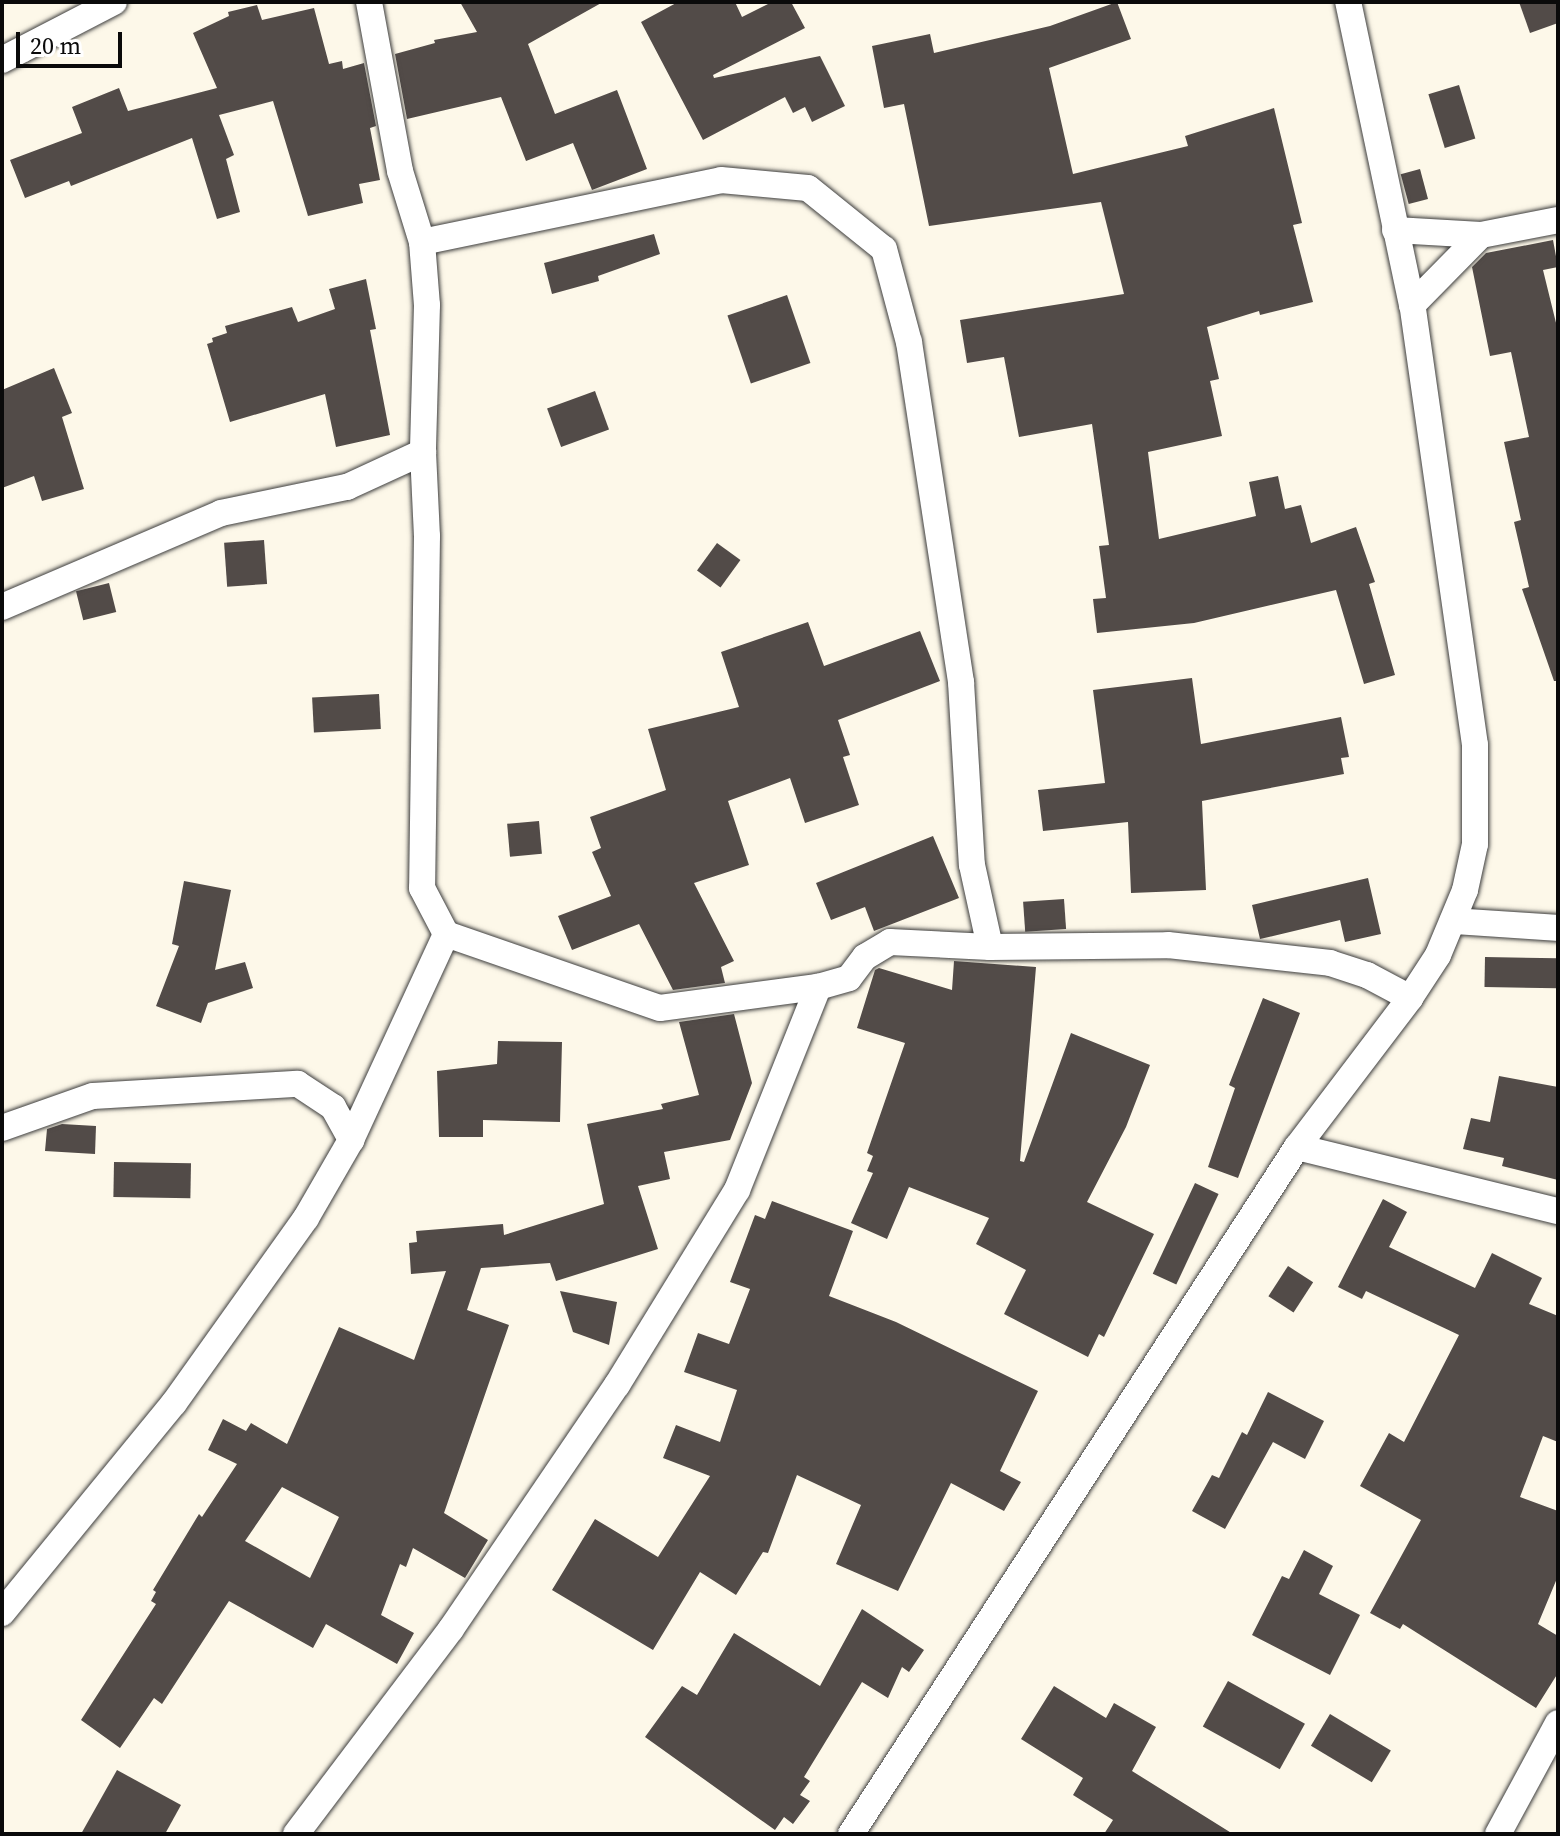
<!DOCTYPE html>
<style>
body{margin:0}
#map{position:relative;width:1560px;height:1836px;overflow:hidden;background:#fdf8e9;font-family:"Source Serif 4",serif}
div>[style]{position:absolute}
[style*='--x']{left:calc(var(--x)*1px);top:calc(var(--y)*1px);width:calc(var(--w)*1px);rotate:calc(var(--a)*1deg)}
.building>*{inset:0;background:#524b48;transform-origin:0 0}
.roads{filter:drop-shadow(0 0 2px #3d3d3d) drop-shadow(0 0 2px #3d3d3d)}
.minor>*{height:26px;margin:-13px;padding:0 13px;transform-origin:13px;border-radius:13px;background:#fff}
span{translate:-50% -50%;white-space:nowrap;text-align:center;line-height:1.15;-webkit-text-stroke:8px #fff;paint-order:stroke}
.frame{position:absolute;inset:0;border:4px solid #0a0a0a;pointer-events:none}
.scale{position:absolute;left:16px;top:32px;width:106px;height:36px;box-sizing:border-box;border:4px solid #0a0a0a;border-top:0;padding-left:10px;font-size:24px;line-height:28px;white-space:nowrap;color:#0a0a0a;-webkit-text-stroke:6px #fff;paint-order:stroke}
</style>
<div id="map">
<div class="building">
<div style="clip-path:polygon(460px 2px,603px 2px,528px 44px,555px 114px,617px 90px,647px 169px,592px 190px,573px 143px,526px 161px,501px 97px,407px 119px,395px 54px,435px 43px,434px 40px,477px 32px)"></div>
<div style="clip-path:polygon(678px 2px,735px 2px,742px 17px,772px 2px,791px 2px,805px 28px,713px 75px,714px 78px,820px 56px,845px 106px,812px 122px,805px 107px,793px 113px,785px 97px,703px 140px,641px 22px)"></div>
<div style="clip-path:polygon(1117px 2px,1131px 39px,1049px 68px,1073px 174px,1188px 146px,1185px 136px,1274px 108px,1302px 223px,1293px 225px,1313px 302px,1260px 315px,1259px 311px,1207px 327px,1219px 379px,1210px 381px,1222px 436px,1148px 452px,1159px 539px,1256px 516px,1249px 482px,1278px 476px,1285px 509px,1301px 505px,1311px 543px,1356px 527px,1375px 582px,1369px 584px,1395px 675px,1364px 684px,1336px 590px,1194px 623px,1097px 633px,1093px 599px,1106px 598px,1099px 546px,1109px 545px,1092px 424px,1019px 437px,1004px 357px,967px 363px,960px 320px,1124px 294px,1101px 202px,929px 226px,904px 104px,884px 108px,872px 46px,930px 34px,934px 53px,1050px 26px)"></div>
<div style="clip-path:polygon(1519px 2px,1558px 2px,1558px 23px,1530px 33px)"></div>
<div style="clip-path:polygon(257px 5px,262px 20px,314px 8px,329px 64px,342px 61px,343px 69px,364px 63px,376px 126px,370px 128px,380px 180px,359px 184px,363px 203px,308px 216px,273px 101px,219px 115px,234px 155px,226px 159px,240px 212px,217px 219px,192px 138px,71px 186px,69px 181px,25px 198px,10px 160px,82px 133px,72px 107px,119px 88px,128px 111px,217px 88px,193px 33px,229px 16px,228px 12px)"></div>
<div style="left:1459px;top:85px;width:56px;height:32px;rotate:73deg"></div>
<div style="left:1420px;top:169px;width:31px;height:20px;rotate:75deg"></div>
<div style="clip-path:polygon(654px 234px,660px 254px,598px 276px,599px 281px,552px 294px,544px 263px)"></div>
<div style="clip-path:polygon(1553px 240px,1558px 267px,1543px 270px,1558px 331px,1558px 681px,1554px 681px,1522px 589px,1529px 587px,1514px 522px,1521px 520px,1504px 442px,1529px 437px,1511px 352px,1490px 356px,1472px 267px,1486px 253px)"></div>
<div style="clip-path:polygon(366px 279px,376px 329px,370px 330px,390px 435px,336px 447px,325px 394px,230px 422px,207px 344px,213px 342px,212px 338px,227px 333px,225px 326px,292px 307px,298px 322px,335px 309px,329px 289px)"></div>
<div style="left:787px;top:295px;width:72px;height:63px;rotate:71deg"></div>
<div style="clip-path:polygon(54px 368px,72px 413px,62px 417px,84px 489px,42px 501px,34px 476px,2px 488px,2px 390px)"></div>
<div style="left:595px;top:391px;width:41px;height:51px;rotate:70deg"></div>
<div style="left:264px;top:540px;width:44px;height:40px;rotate:86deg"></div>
<div style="left:717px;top:543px;width:29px;height:34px;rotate:36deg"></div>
<div style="left:109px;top:583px;width:30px;height:34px;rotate:76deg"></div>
<div style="clip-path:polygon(808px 622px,824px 666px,920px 631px,940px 681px,838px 720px,850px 755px,843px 757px,859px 805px,805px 823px,790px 778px,728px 801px,749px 865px,694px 883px,734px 961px,721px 967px,725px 983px,673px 990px,639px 924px,572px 950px,558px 916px,611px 896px,592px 852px,601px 848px,590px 817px,666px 790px,648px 729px,739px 707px,721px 652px)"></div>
<div style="clip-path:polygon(1192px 678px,1201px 744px,1341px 717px,1349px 757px,1341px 758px,1344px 774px,1202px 801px,1206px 890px,1131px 893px,1128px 822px,1043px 831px,1038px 790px,1105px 783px,1093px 690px)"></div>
<div style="left:379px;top:694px;width:35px;height:67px;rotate:87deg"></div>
<div style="left:539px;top:821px;width:33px;height:32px;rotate:85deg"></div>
<div style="clip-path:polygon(933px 836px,959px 898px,874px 931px,865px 907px,831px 920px,816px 883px)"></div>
<div style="clip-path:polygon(1368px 878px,1381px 934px,1345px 942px,1340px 920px,1260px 939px,1252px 905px)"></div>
<div style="clip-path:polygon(184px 881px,231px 890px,215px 970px,245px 962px,253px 988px,208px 1003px,201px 1023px,156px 1006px,179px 946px,172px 944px)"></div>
<div style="left:1064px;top:899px;width:30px;height:41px;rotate:86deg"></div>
<div style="left:1485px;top:957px;width:73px;height:30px;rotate:1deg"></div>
<div style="clip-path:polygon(954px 961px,1036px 967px,1020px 1161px,1024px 1162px,1071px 1033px,1150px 1065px,1126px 1127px,1087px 1202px,1154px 1234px,1104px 1337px,1099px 1334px,1088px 1357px,1004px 1314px,1026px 1270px,976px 1244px,989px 1218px,909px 1187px,887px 1239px,851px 1223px,873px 1173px,867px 1171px,873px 1156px,867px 1153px,905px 1043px,857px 1028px,875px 970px,879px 968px,952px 990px)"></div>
<div style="clip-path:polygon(1263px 998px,1300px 1013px,1238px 1178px,1208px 1167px,1235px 1088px,1229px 1085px)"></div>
<div style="clip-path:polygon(evenodd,734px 1014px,752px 1083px,730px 1140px,664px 1152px,670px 1179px,638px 1186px,658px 1249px,556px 1281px,550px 1263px,481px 1268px,467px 1310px,509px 1325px,444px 1513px,488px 1540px,465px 1578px,413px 1548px,406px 1567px,400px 1564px,381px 1615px,414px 1633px,397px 1664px,326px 1624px,313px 1648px,229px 1601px,162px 1704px,154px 1698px,120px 1748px,81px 1720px,156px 1604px,151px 1601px,156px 1592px,153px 1590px,199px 1514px,202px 1517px,237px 1464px,208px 1450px,223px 1419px,246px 1431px,251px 1423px,287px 1444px,339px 1327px,414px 1360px,446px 1271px,411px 1274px,409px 1243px,417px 1242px,416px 1231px,503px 1224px,504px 1235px,604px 1204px,587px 1124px,663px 1109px,661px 1104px,699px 1095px,679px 1022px,734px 1014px,282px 1487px,339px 1517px,310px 1578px,245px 1541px,282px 1487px)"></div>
<div style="clip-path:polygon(498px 1041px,562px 1042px,560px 1122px,483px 1120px,483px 1137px,439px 1137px,437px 1071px,497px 1064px)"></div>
<div style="clip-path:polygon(1499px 1076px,1558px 1087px,1558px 1180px,1502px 1166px,1504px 1158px,1463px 1149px,1471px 1118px,1490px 1122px)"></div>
<div style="clip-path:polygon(62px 1124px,96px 1126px,95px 1154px,45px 1151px,47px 1129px)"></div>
<div style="left:114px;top:1162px;width:77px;height:35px;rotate:1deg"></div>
<div style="left:1195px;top:1183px;width:26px;height:100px;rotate:25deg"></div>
<div style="clip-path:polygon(1383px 1199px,1407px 1212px,1389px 1247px,1475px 1288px,1492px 1253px,1542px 1278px,1529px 1304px,1558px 1316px,1558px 1442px,1543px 1436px,1520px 1497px,1558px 1511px,1558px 1576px,1538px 1624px,1558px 1636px,1558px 1673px,1536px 1708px,1403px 1624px,1400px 1629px,1370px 1613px,1421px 1520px,1360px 1486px,1389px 1433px,1404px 1442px,1459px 1335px,1366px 1291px,1362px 1299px,1338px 1287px)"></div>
<div style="clip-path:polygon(772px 1201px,853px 1231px,829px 1296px,896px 1322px,1038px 1391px,1000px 1471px,1021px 1482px,1004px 1511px,951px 1483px,898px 1591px,836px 1564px,861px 1505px,797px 1475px,768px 1553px,763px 1552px,736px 1595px,700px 1572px,653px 1650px,552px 1590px,595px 1519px,658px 1557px,710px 1476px,663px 1458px,676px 1425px,720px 1442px,737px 1390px,684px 1372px,698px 1333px,729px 1344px,750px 1289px,730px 1282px,755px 1215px,765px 1219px)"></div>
<div style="left:1288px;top:1266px;width:30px;height:36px;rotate:33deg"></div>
<div style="clip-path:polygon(560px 1291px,617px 1302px,609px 1345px,573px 1332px)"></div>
<div style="clip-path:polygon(1268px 1392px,1324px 1421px,1305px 1459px,1273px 1442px,1225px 1529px,1192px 1511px,1212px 1475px,1219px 1478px,1242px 1432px,1247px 1435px)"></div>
<div style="clip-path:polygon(1304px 1550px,1333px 1566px,1319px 1594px,1360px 1615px,1330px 1675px,1252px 1635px,1282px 1576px,1289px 1579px)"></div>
<div style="clip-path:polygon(862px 1609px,924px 1650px,909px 1672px,902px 1667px,888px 1698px,862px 1682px,804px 1777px,810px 1781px,800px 1795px,810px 1801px,793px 1824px,784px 1817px,775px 1830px,645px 1737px,682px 1686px,697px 1695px,734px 1633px,820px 1686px)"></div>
<div style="left:1228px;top:1681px;width:88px;height:52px;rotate:29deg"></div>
<div style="clip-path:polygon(1054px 1686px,1106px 1718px,1114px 1703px,1156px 1727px,1132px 1771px,1233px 1834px,1104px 1834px,1113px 1820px,1073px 1795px,1083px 1778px,1021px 1739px)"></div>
<div style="left:1330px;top:1714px;width:71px;height:37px;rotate:31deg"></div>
<div style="clip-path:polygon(117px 1770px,181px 1805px,165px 1834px,81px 1834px)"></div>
</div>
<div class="roads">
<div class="minor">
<div style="--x:369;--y:2;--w:172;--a:79.6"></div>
<div style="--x:400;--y:171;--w:74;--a:72.8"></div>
<div style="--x:422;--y:242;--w:63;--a:85.5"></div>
<div style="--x:427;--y:305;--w:147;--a:91.6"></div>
<div style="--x:423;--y:452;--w:84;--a:87.3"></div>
<div style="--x:427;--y:536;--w:352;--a:90.8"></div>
<div style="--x:422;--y:888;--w:52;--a:62.4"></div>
<div style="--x:446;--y:934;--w:226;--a:19.1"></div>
<div style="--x:660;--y:1008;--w:159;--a:-7.6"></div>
<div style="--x:818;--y:987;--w:32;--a:-16"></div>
<div style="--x:849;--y:978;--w:26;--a:-53"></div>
<div style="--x:865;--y:957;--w:29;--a:-31"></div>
<div style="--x:890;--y:942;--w:100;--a:2.9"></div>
<div style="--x:990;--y:947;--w:178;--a:-0.6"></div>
<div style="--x:1168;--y:945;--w:163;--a:6.3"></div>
<div style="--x:1330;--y:963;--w:39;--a:18"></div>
<div style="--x:1367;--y:975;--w:49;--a:28.1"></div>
<div style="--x:2;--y:60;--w:126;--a:-27.4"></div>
<div style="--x:1395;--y:230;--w:86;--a:3.3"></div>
<div style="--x:1481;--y:235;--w:78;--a:-11"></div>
<div style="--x:422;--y:242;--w:305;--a:-11.7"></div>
<div style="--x:721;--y:180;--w:87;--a:5.3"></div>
<div style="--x:808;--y:188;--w:97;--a:38.8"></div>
<div style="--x:884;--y:249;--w:96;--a:75"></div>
<div style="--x:909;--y:342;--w:344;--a:81.3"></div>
<div style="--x:961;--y:682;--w:183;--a:86.6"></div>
<div style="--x:972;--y:865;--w:84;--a:77.6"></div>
<div style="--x:1412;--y:305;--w:98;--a:-45.4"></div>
<div style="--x:2;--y:607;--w:238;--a:-23.2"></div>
<div style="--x:221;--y:513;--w:129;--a:-11.7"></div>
<div style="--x:347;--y:487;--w:84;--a:-24.7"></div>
<div style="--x:1453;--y:921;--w:105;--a:3.8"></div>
<div style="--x:2;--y:1128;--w:96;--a:-19.4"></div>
<div style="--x:93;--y:1096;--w:205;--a:-3.4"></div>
<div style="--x:298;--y:1084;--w:42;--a:33.3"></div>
<div style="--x:333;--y:1107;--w:38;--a:61"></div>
<div style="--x:1297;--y:1147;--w:269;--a:13.8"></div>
<div style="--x:2;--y:1613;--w:271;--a:-50.7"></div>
<div style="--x:174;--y:1403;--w:227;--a:-54.5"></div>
<div style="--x:306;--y:1218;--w:90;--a:-60"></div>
<div style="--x:351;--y:1140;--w:227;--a:-65.2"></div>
<div style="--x:296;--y:1834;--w:257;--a:-52.9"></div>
<div style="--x:451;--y:1629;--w:295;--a:-55.8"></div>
<div style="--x:617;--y:1385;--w:229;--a:-58.4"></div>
<div style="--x:737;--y:1190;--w:219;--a:-68.2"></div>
<div style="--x:851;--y:1834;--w:819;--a:-57.01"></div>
<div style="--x:1297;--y:1147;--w:187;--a:-52.8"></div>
<div style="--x:1410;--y:998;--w:51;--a:-56.9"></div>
<div style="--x:1438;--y:955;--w:70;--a:-67.4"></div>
<div style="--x:1465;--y:890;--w:47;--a:-77.7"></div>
<div style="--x:1475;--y:844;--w:99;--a:-90"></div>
<div style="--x:1475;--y:745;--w:444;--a:-98.1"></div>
<div style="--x:1412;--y:305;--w:310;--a:-101.9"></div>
<div style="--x:1498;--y:1834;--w:126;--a:-61.6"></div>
</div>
</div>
<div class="frame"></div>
<div class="scale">20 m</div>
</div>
